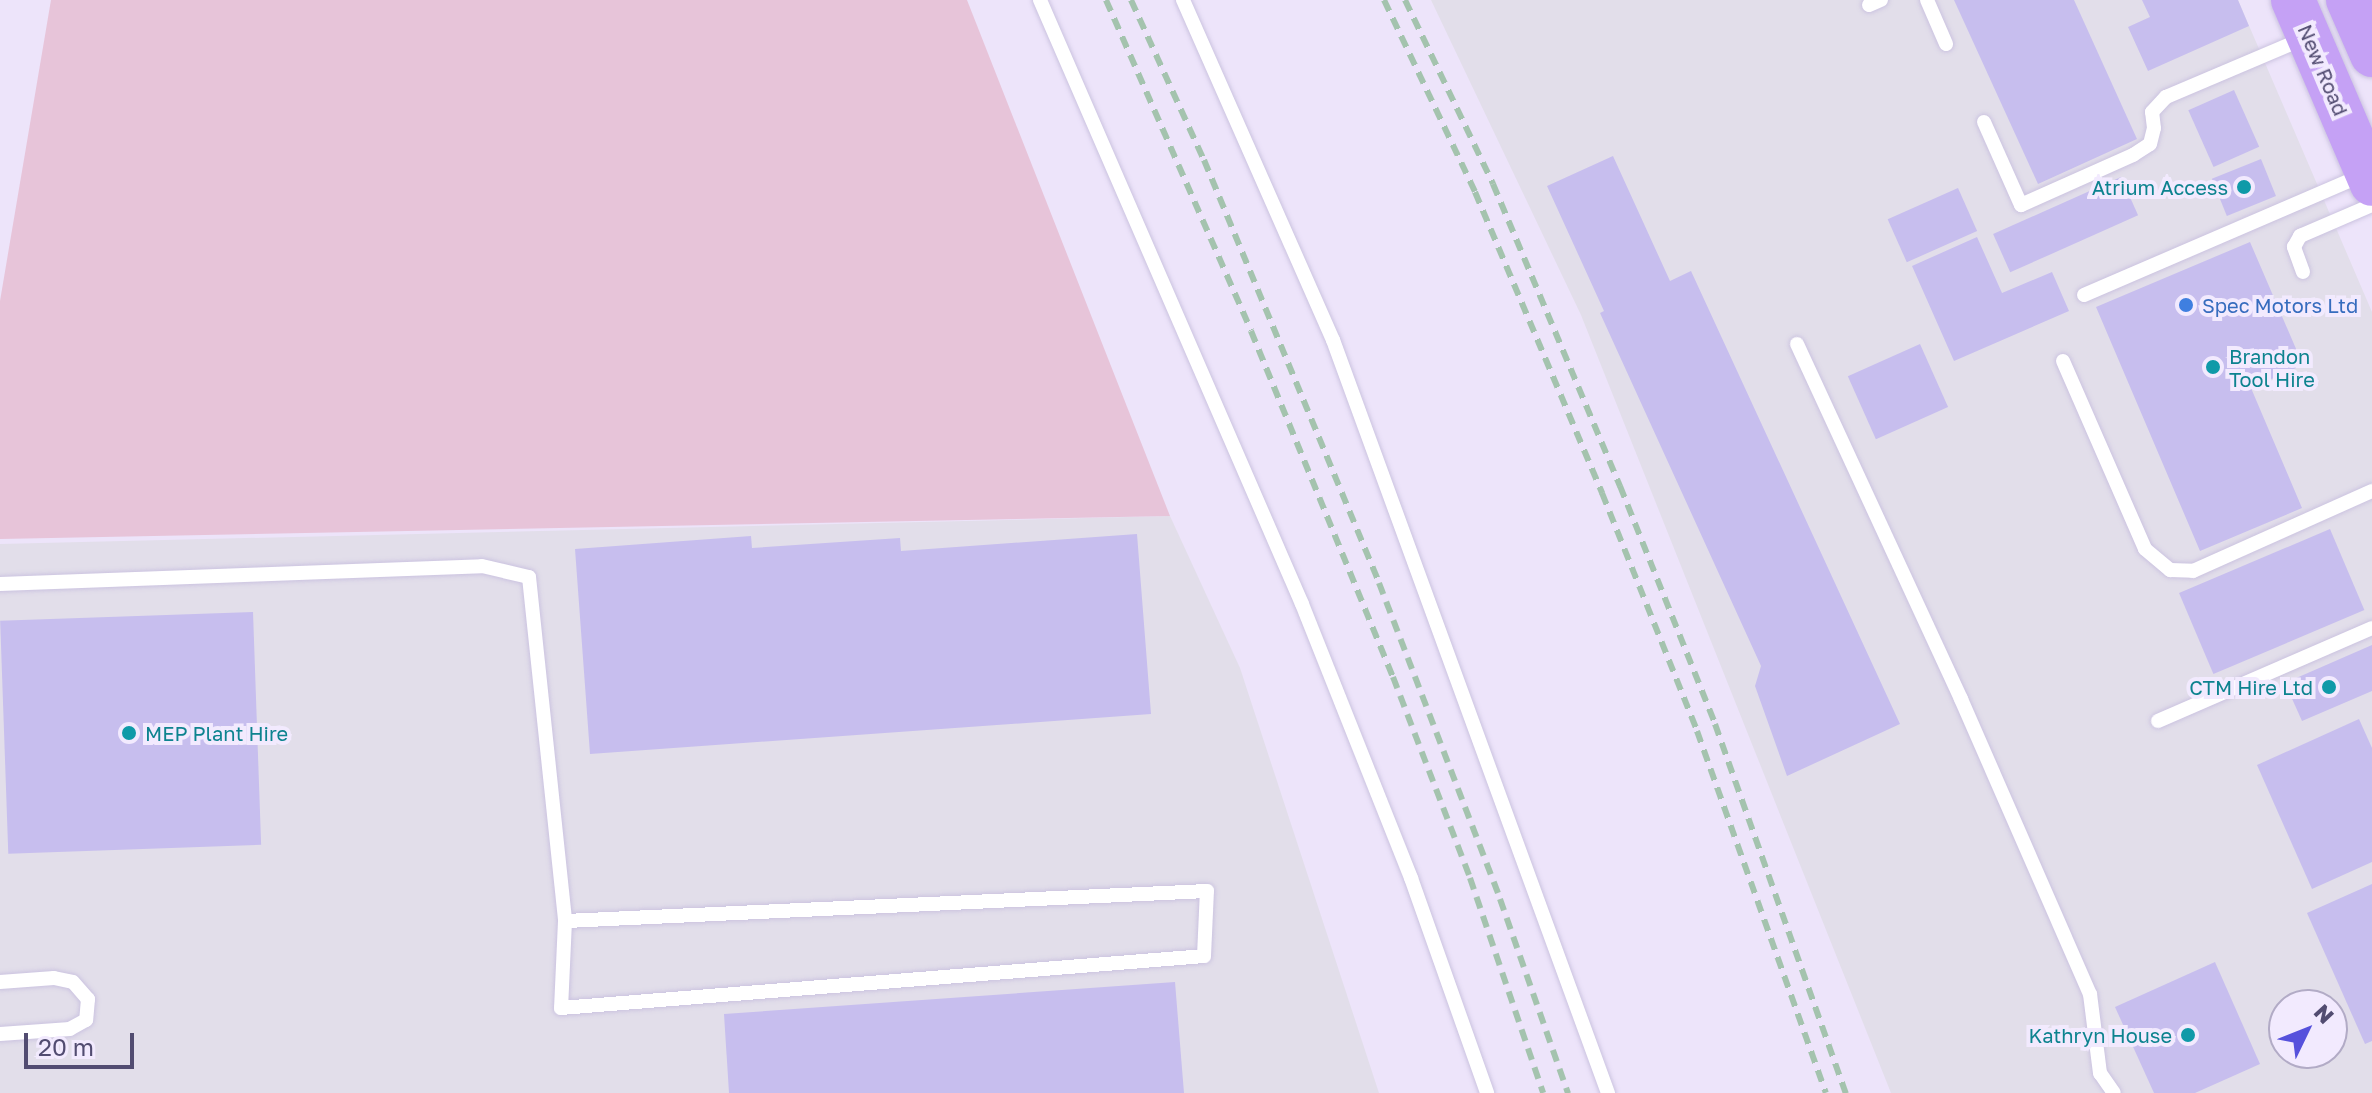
<!DOCTYPE html>
<style>
body{margin:0}
#map{position:relative;width:2372px;height:1093px;overflow:hidden;background:#ede4fa;font-family:"Golos Text",sans-serif}
div>[style]{position:absolute}
[style*='--x']{left:calc(var(--x)*1px);top:calc(var(--y)*1px);width:calc(var(--w)*1px);rotate:calc(var(--a)*1deg)}
.industrial>*{inset:0;background:#e2deea}
.green>*{inset:0;background:#e7c4d9}
.building>*{inset:0;background:#c7beee;transform-origin:0 0}
.roads{filter:drop-shadow(0 0 2px #cbc3e0) drop-shadow(0 0 2px #cbc3e0)}
.service>*{height:14px;margin:-7px;padding:0 7px;transform-origin:7px;border-radius:7px;background:#fff}
.primary>*{height:44px;margin:-22px;padding:0 22px;transform-origin:22px;border-radius:22px;background:#c5a1f5}
.rail>*{height:6px;margin-top:-3px;transform-origin:0;background:repeating-linear-gradient(90deg,#a4c3ae 0 12px,transparent 0 20px)}
.dots>*{width:22px;height:22px;translate:-50% -50%;box-sizing:border-box;border:4px solid #f2eafe;border-radius:50%}
span{translate:-50% -50%;white-space:nowrap;text-align:center;line-height:1.15;-webkit-text-stroke:8px #f2eafe;paint-order:stroke}
.street-label{font-size:20px;color:#524c71}
.culture-label{font-size:20px;color:#0d838f}
.right{translate:-100% -50%;text-align:right}
.left{translate:0 -50%;text-align:left}
.shop-label{font-size:20px;color:#366cbe}
.north{position:absolute;left:2268px;top:989px;width:80px;height:80px;box-sizing:border-box;background:#f2eafe;border:2px solid #b2abc6;border-radius:50%;rotate:47deg;font-size:22px;font-weight:700;line-height:32px;text-align:center;color:#524c71}
.north::after{content:'';display:block;margin:auto;width:28px;height:36px;background:#5651dc;clip-path:polygon(50% 0,100% 100%,50% 72%,0 100%)}
.scale{position:absolute;left:24px;top:1033px;width:110px;height:36px;box-sizing:border-box;border:4px solid #524c71;border-top:0;padding-left:10px;font-size:24px;line-height:28px;white-space:nowrap;color:#524c71;-webkit-text-stroke:6px #f2eafe;paint-order:stroke}
</style>
<div id="map">
<div class="industrial">
<div style="clip-path:polygon(evenodd,1431px 0,2238px 0,2372px 312px,2372px 1093px,1891px 1093px,1581px 315px,1431px 0,2284px 1005px,2332px 1005px,2332px 1053px,2284px 1053px,2284px 1005px)"></div>
<div style="clip-path:polygon(1170px 516px,1240px 668px,1379px 1093px,0 1093px,0 544px)"></div>
</div>
<div class="green">
<div style="clip-path:polygon(51px 0,967px 0,1170px 516px,0 539px,0 301px)"></div>
</div>
<div class="building">
<div style="clip-path:polygon(1954px 0,2074px 0,2137px 139px,2038px 184px)"></div>
<div style="clip-path:polygon(2142px 0,2238px 0,2249px 26px,2148px 71px,2128px 27px,2150px 17px)"></div>
<div style="left:2234px;top:90px;width:62px;height:50px;rotate:66deg"></div>
<div style="clip-path:polygon(1613px 156px,1670px 281px,1691px 271px,1900px 724px,1787px 776px,1755px 686px,1761px 666px,1600px 313px,1604px 311px,1547px 186px)"></div>
<div style="left:2261px;top:159px;width:40px;height:53px;rotate:68deg"></div>
<div style="left:2121px;top:177px;width:42px;height:140px;rotate:66deg"></div>
<div style="left:1958px;top:188px;width:47px;height:77px;rotate:66deg"></div>
<div style="clip-path:polygon(1977px 237px,2002px 293px,2052px 272px,2069px 311px,1954px 361px,1912px 266px)"></div>
<div style="clip-path:polygon(2250px 242px,2303px 365px,2251px 388px,2302px 508px,2200px 551px,2096px 307px)"></div>
<div style="left:1920px;top:344px;width:69px;height:79px;rotate:66deg"></div>
<div style="left:2330px;top:529px;width:88px;height:164px;rotate:67deg"></div>
<div style="clip-path:polygon(1137px 534px,1151px 714px,590px 754px,575px 549px,751px 536px,752px 548px,900px 538px,901px 551px)"></div>
<div style="left:253px;top:612px;width:233px;height:253px;rotate:88deg"></div>
<div style="clip-path:polygon(2372px 645px,2372px 691px,2302px 721px,2285px 683px)"></div>
<div style="clip-path:polygon(2359px 719px,2372px 748px,2372px 862px,2312px 889px,2257px 765px)"></div>
<div style="clip-path:polygon(2372px 884px,2372px 1041px,2365px 1044px,2307px 913px)"></div>
<div style="clip-path:polygon(2215px 962px,2260px 1064px,2195px 1093px,2154px 1093px,2115px 1007px)"></div>
<div style="clip-path:polygon(1175px 982px,1184px 1093px,729px 1093px,724px 1014px)"></div>
</div>
<div class="roads">
<div class="service">
<div style="--x:1040;--y:0;--w:658;--a:66.55"></div>
<div style="--x:1302;--y:604;--w:295;--a:68.3"></div>
<div style="--x:1411;--y:878;--w:228;--a:70.5"></div>
<div style="--x:1183;--y:0;--w:372;--a:66.2"></div>
<div style="--x:1333;--y:340;--w:802;--a:69.94"></div>
<div style="--x:1927;--y:0;--w:48;--a:66.6"></div>
<div style="--x:1869;--y:5;--w:13;--a:-23"></div>
<div style="--x:1984;--y:122;--w:91;--a:66"></div>
<div style="--x:2021;--y:205;--w:123;--a:-24.1"></div>
<div style="--x:2133;--y:155;--w:20;--a:-33"></div>
<div style="--x:2150;--y:144;--w:16;--a:-76"></div>
<div style="--x:2154;--y:128;--w:16;--a:-97"></div>
<div style="--x:2152;--y:112;--w:21;--a:-47"></div>
<div style="--x:2166;--y:97;--w:151;--a:-23"></div>
<div style="--x:2303;--y:272;--w:27;--a:-110"></div>
<div style="--x:2294;--y:247;--w:13;--a:-61"></div>
<div style="--x:2300;--y:236;--w:78;--a:-23.3"></div>
<div style="--x:2084;--y:295;--w:304;--a:-23.3"></div>
<div style="--x:1797;--y:344;--w:391;--a:65.2"></div>
<div style="--x:1961;--y:699;--w:322;--a:66.4"></div>
<div style="--x:2090;--y:994;--w:80;--a:82.8"></div>
<div style="--x:2100;--y:1073;--w:24;--a:55"></div>
<div style="--x:2063;--y:361;--w:205;--a:66.4"></div>
<div style="--x:2145;--y:549;--w:33;--a:40"></div>
<div style="--x:2170;--y:570;--w:23;--a:2"></div>
<div style="--x:2193;--y:571;--w:196;--a:-24.1"></div>
<div style="--x:0;--y:584;--w:482;--a:-2.1"></div>
<div style="--x:482;--y:566;--w:48;--a:13.2"></div>
<div style="--x:529;--y:577;--w:346;--a:84"></div>
<div style="--x:565;--y:921;--w:87;--a:92.6"></div>
<div style="--x:561;--y:1008;--w:645;--a:-4.62"></div>
<div style="--x:1204;--y:956;--w:65;--a:-87.4"></div>
<div style="--x:1207;--y:891;--w:643;--a:177.32"></div>
<div style="--x:2158;--y:721;--w:233;--a:-23.5"></div>
<div style="--x:0;--y:982;--w:54;--a:-4.2"></div>
<div style="--x:54;--y:978;--w:19;--a:12"></div>
<div style="--x:73;--y:982;--w:23;--a:49"></div>
<div style="--x:88;--y:999;--w:21;--a:95"></div>
<div style="--x:86;--y:1020;--w:18;--a:151"></div>
<div style="--x:70;--y:1029;--w:70;--a:175.9"></div>
</div>
<div class="primary">
<div style="--x:2293;--y:0;--w:200;--a:66.8"></div>
<div style="--x:2348;--y:0;--w:60;--a:66.4"></div>
</div>
</div>
<div class="rail">
<div style="--x:1106;--y:0;--w:361;--a:66.3"></div>
<div style="--x:1251;--y:331;--w:374;--a:67.7"></div>
<div style="--x:1393;--y:677;--w:215;--a:69"></div>
<div style="--x:1470;--y:878;--w:227;--a:71.2"></div>
<div style="--x:1131;--y:0;--w:176;--a:65.5"></div>
<div style="--x:1204;--y:160;--w:458;--a:67.5"></div>
<div style="--x:1379;--y:583;--w:338;--a:69"></div>
<div style="--x:1500;--y:899;--w:206;--a:70.7"></div>
<div style="--x:1384;--y:0;--w:212;--a:64.6"></div>
<div style="--x:1475;--y:192;--w:327;--a:67.1"></div>
<div style="--x:1602;--y:493;--w:256;--a:68.2"></div>
<div style="--x:1697;--y:731;--w:384;--a:70.4"></div>
<div style="--x:1405;--y:0;--w:204;--a:64.4"></div>
<div style="--x:1493;--y:184;--w:328;--a:67.2"></div>
<div style="--x:1620;--y:486;--w:256;--a:68.2"></div>
<div style="--x:1715;--y:724;--w:392;--a:70.5"></div>
</div>
<div class="dots">
<div style="left:2244px;top:187px;background:#0f9aa8"></div>
<div style="left:2186px;top:305px;background:#3f7fe0"></div>
<div style="left:2213px;top:367px;background:#0f9aa8"></div>
<div style="left:2329px;top:687px;background:#0f9aa8"></div>
<div style="left:129px;top:733px;background:#0f9aa8"></div>
<div style="left:2188px;top:1035px;background:#0f9aa8"></div>
</div>
<div class="street-label">
<span style="left:2323px;top:70px;rotate:67deg">New Road</span>
</div>
<div class="culture-label">
<span class="right" style="left:2228px;top:187px">Atrium Access</span>
<span class="left" style="left:2229px;top:368px">Brandon<br>Tool Hire</span>
<span class="right" style="left:2313px;top:687px">CTM Hire Ltd</span>
<span class="left" style="left:145px;top:733px">MEP Plant Hire</span>
<span class="right" style="left:2172px;top:1035px">Kathryn House</span>
</div>
<div class="shop-label">
<span class="left" style="left:2202px;top:305px">Spec Motors Ltd</span>
</div>
<div class="north">N</div>
<div class="scale">20 m</div>
</div>
